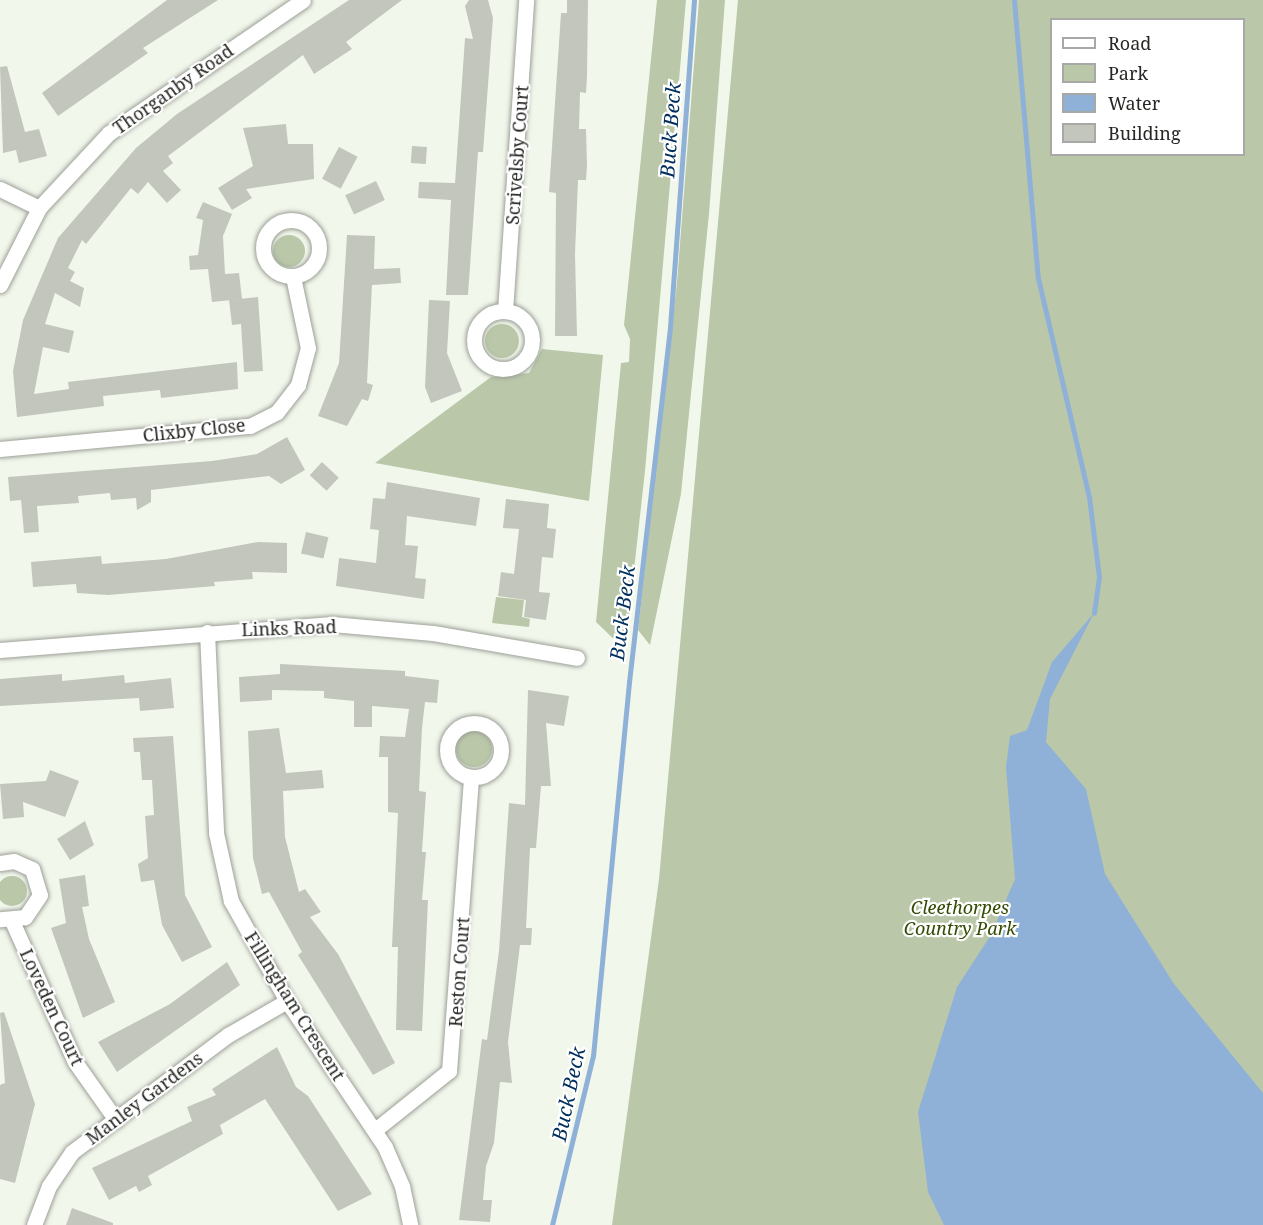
<!DOCTYPE html>
<style>
body{margin:0}
#map{position:relative;width:1263px;height:1225px;overflow:hidden;background:#f2f7ec;font-family:"Noto Serif",serif}
div>[style]{position:absolute}
[style*='--x']{left:calc(var(--x)*1px);top:calc(var(--y)*1px);width:calc(var(--w)*1px);rotate:calc(var(--a)*1deg)}
.green>*{inset:0;background:#bac8a9}
.round{border-radius:50%}
.water>*{inset:0;background:#8fb1d8}
.stream>*{height:5px;margin:-2.5px;padding:0 2.5px;transform-origin:2.5px;border-radius:2.5px;background:#8fb1d8}
.building>*{inset:0;background:#c2c6bd;transform-origin:0 0}
.roads{filter:drop-shadow(0 0 2px #9ca097) drop-shadow(0 0 2px #9ca097)}
.minor>*{height:15px;margin:-7.5px;padding:0 7.5px;transform-origin:7.5px;border-radius:7.5px;background:#fff}
.minor>.ring{margin:-7.5px;padding:0;box-sizing:content-box;background:none;border:15px solid #fff;border-radius:50%}
span{translate:-50% -50%;white-space:nowrap;text-align:center;line-height:1.15;-webkit-text-stroke:4.5px #fff;paint-order:stroke}
.street-label{font-size:18px;color:#262824}
.park-label{font-size:18px;color:#344b02;font-style:italic}
.water-label{font-size:20px;color:#002f5d;font-style:italic}
.legend{position:absolute;left:1050px;top:18px;width:195px;height:138px;box-sizing:border-box;background:#fff;border:2px solid #a8a9a7;margin:0;padding:8px 10px;list-style:none;font-size:18px;color:#262824}
.legend li{display:flex;align-items:center;gap:12px;height:30px}
.legend b{width:30px;border:2px solid #a8a9a7}
</style>
<div id="map">
<div class="green">
<div style="clip-path:polygon(657px 0,686px 0,645px 471px,627px 633px,620px 645px,596px 622px,621px 363px,629px 362px,630px 339px,624px 325px)"></div>
<div style="clip-path:polygon(699px 0,725px 0,709px 214px,681px 494px,650px 645px,638px 630px,677px 282px)"></div>
<div style="clip-path:polygon(evenodd,738px 0,1263px 0,1263px 1225px,612px 1225px,659px 879px,738px 0,1052px 20px,1244px 20px,1244px 154px,1052px 154px,1052px 20px)"></div>
<div class="round" style="left:273px;top:235px;width:32px;height:32px"></div>
<div class="round" style="left:485px;top:324px;width:34px;height:34px"></div>
<div style="clip-path:polygon(542px 349px,603px 355px,589px 501px,375px 463px,491px 377px,529px 373px)"></div>
<div style="clip-path:polygon(496px 597px,524px 600px,522px 617px,530px 619px,529px 627px,492px 623px)"></div>
<div class="round" style="left:456px;top:731px;width:36px;height:36px"></div>
<div class="round" style="left:-3px;top:876px;width:30px;height:30px"></div>
</div>
<div class="water">
<div style="clip-path:polygon(1094px 613px,1050px 699px,1046px 742px,1086px 789px,1105px 874px,1174px 984px,1263px 1093px,1263px 1225px,944px 1225px,928px 1192px,918px 1112px,957px 987px,991px 935px,1015px 879px,1006px 767px,1010px 736px,1027px 730px,1052px 662px)"></div>
</div>
<div class="stream">
<div style="--x:1014;--y:0;--w:279;--a:85.1"></div>
<div style="--x:1038;--y:278;--w:225;--a:76.9"></div>
<div style="--x:1089;--y:497;--w:81;--a:82.9"></div>
<div style="--x:1099;--y:577;--w:36;--a:98"></div>
<div style="--x:552;--y:1225;--w:174;--a:-76.4"></div>
<div style="--x:593;--y:1056;--w:376;--a:-84.5"></div>
<div style="--x:629;--y:682;--w:357;--a:-83.4"></div>
<div style="--x:670;--y:327;--w:328;--a:-85.8"></div>
</div>
<div class="building">
<div style="clip-path:polygon(167px 0,218px 0,143px 48px,148px 53px,58px 116px,42px 93px)"></div>
<div style="clip-path:polygon(349px 0,402px 0,346px 42px,352px 49px,314px 74px,303px 55px,168px 156px,173px 163px,163px 171px,181px 190px,167px 203px,148px 182px,138px 194px,131px 188px,86px 244px,82px 240px,68px 268px,75px 272px,70px 281px,84px 288px,80px 307px,55px 293px,45px 324px,74px 331px,69px 353px,43px 347px,34px 394px,69px 389px,68px 382px,237px 362px,238px 389px,161px 398px,160px 390px,103px 396px,104px 406px,17px 417px,13px 371px,23px 320px,58px 238px,136px 148px,177px 114px)"></div>
<div style="clip-path:polygon(469px 0,488px 0,493px 18px,483px 152px,478px 152px,468px 295px,446px 295px,451px 200px,418px 198px,419px 182px,455px 183px,465px 38px,473px 39px,465px 6px)"></div>
<div style="clip-path:polygon(567px 0,588px 0,587px 76px,586px 93px,580px 92px,579px 129px,586px 129px,587px 165px,586px 180px,578px 180px,575px 254px,577px 336px,555px 336px,556px 193px,549px 192px,561px 13px,567px 13px)"></div>
<div style="clip-path:polygon(7px 66px,25px 132px,39px 129px,47px 156px,19px 163px,16px 150px,3px 153px,0 67px)"></div>
<div style="clip-path:polygon(286px 124px,288px 144px,313px 144px,314px 179px,246px 189px,252px 198px,232px 210px,218px 188px,253px 166px,243px 128px)"></div>
<div style="left:412px;top:146px;width:15px;height:17px;rotate:4deg"></div>
<div style="left:339px;top:147px;width:21px;height:36px;rotate:28deg"></div>
<div style="left:376px;top:181px;width:21px;height:34px;rotate:65deg"></div>
<div style="clip-path:polygon(203px 202px,232px 214px,223px 236px,225px 274px,239px 273px,242px 299px,212px 302px,208px 269px,190px 270px,189px 256px,198px 255px,203px 220px,196px 218px)"></div>
<div style="clip-path:polygon(347px 235px,375px 236px,374px 269px,400px 268px,401px 283px,372px 285px,367px 383px,373px 385px,368px 401px,362px 399px,347px 426px,318px 416px,339px 363px)"></div>
<div style="clip-path:polygon(258px 297px,263px 371px,244px 372px,241px 324px,232px 325px,229px 300px)"></div>
<div style="clip-path:polygon(429px 300px,450px 301px,447px 353px,462px 391px,431px 403px,425px 387px)"></div>
<div style="clip-path:polygon(287px 437px,305px 470px,281px 484px,269px 476px,151px 490px,151px 502px,137px 510px,136px 498px,111px 500px,110px 493px,78px 496px,79px 503px,37px 506px,39px 532px,24px 533px,21px 500px,10px 501px,8px 477px,212px 461px,257px 454px)"></div>
<div style="left:322px;top:462px;width:23px;height:18px;rotate:43deg"></div>
<div style="clip-path:polygon(387px 482px,480px 498px,476px 526px,407px 516px,405px 545px,418px 546px,415px 578px,426px 579px,424px 599px,336px 586px,339px 558px,376px 563px,379px 530px,370px 529px,373px 498px,385px 499px)"></div>
<div style="clip-path:polygon(506px 499px,549px 504px,547px 528px,556px 529px,553px 558px,542px 557px,539px 592px,550px 593px,546px 620px,524px 617px,526px 600px,498px 596px,501px 572px,514px 574px,519px 529px,503px 528px)"></div>
<div style="left:306px;top:532px;width:23px;height:22px;rotate:13deg"></div>
<div style="clip-path:polygon(258px 542px,287px 543px,287px 573px,252px 572px,253px 579px,214px 582px,215px 586px,108px 595px,77px 593px,76px 584px,33px 587px,31px 562px,101px 556px,102px 564px,166px 559px)"></div>
<div style="clip-path:polygon(280px 664px,405px 671px,405px 676px,439px 680px,437px 703px,425px 702px,422px 728px,419px 791px,426px 792px,422px 852px,426px 852px,422px 900px,428px 900px,422px 1031px,396px 1030px,398px 947px,392px 947px,398px 813px,388px 812px,388px 757px,379px 757px,380px 736px,405px 737px,409px 709px,372px 706px,372px 727px,354px 727px,354px 701px,324px 698px,324px 691px,272px 690px,272px 700px,240px 702px,239px 677px,280px 674px)"></div>
<div style="clip-path:polygon(62px 674px,62px 681px,124px 675px,125px 683px,171px 678px,174px 708px,140px 711px,139px 698px,0 706px,0 679px)"></div>
<div style="clip-path:polygon(528px 690px,569px 696px,564px 726px,546px 723px,551px 786px,541px 786px,536px 848px,530px 848px,526px 928px,532px 928px,531px 945px,520px 945px,508px 1042px,512px 1083px,500px 1082px,494px 1143px,486px 1166px,483px 1200px,492px 1200px,490px 1222px,459px 1220px,482px 1039px,487px 1040px,499px 951px,509px 803px,525px 805px)"></div>
<div style="clip-path:polygon(279px 728px,286px 773px,322px 770px,324px 788px,283px 791px,285px 837px,299px 892px,305px 889px,321px 912px,310px 917px,338px 954px,395px 1063px,373px 1075px,298px 955px,302px 952px,269px 892px,262px 894px,253px 858px,248px 731px)"></div>
<div style="clip-path:polygon(173px 736px,185px 895px,212px 947px,182px 962px,162px 925px,154px 880px,141px 882px,138px 864px,148px 858px,145px 816px,154px 815px,152px 780px,142px 780px,140px 752px,134px 752px,133px 738px)"></div>
<div style="clip-path:polygon(50px 770px,79px 781px,65px 817px,23px 802px,24px 817px,3px 819px,0 784px,46px 781px)"></div>
<div style="clip-path:polygon(85px 821px,94px 845px,70px 860px,57px 839px)"></div>
<div style="clip-path:polygon(85px 875px,89px 906px,82px 907px,89px 939px,115px 1002px,83px 1018px,51px 928px,66px 923px,59px 879px)"></div>
<div style="clip-path:polygon(227px 962px,240px 985px,117px 1072px,98px 1042px,170px 1004px)"></div>
<div style="clip-path:polygon(4px 1012px,35px 1104px,15px 1183px,0 1179px,0 1085px,5px 1083px,0 1013px)"></div>
<div style="clip-path:polygon(277px 1047px,296px 1087px,308px 1096px,372px 1194px,338px 1211px,265px 1099px,220px 1125px,223px 1134px,148px 1176px,152px 1185px,139px 1192px,136px 1186px,109px 1200px,92px 1168px,192px 1121px,187px 1107px,216px 1095px,212px 1089px)"></div>
<div style="clip-path:polygon(72px 1208px,113px 1223px,113px 1225px,66px 1225px)"></div>
</div>
<div class="roads">
<div class="minor">
<div style="--x:0;--y:189;--w:43;--a:26"></div>
<div class="ring" style="left:263px;top:220px;width:41px;height:41px"></div>
<div style="--x:0;--y:285;--w:86;--a:-63.1"></div>
<div style="--x:39;--y:208;--w:103;--a:-47"></div>
<div style="--x:109;--y:133;--w:235;--a:-34.4"></div>
<div style="--x:505;--y:311;--w:312;--a:-86.1"></div>
<div class="ring" style="left:474px;top:311px;width:43px;height:43px"></div>
<div style="--x:0;--y:449;--w:251;--a:-5.3"></div>
<div style="--x:250;--y:426;--w:30;--a:-27"></div>
<div style="--x:277;--y:412;--w:34;--a:-52"></div>
<div style="--x:298;--y:385;--w:38;--a:-75"></div>
<div style="--x:308;--y:348;--w:73;--a:-101.9"></div>
<div style="--x:207;--y:632;--w:201;--a:87.4"></div>
<div style="--x:216;--y:833;--w:70;--a:77.6"></div>
<div style="--x:231;--y:901;--w:115;--a:60.8"></div>
<div style="--x:287;--y:1001;--w:176;--a:56.1"></div>
<div style="--x:385;--y:1147;--w:43;--a:66.4"></div>
<div style="--x:402;--y:1186;--w:40;--a:78"></div>
<div style="--x:0;--y:650;--w:333;--a:-4.5"></div>
<div style="--x:332;--y:624;--w:101;--a:5.1"></div>
<div style="--x:433;--y:633;--w:146;--a:9.8"></div>
<div class="ring" style="left:447px;top:723px;width:39px;height:39px"></div>
<div style="--x:0;--y:863;--w:14;--a:-8"></div>
<div style="--x:14;--y:861;--w:20;--a:24"></div>
<div style="--x:32;--y:869;--w:27;--a:73"></div>
<div style="--x:40;--y:895;--w:27;--a:124"></div>
<div style="--x:25;--y:917;--w:25;--a:175"></div>
<div style="--x:12;--y:921;--w:154;--a:65.9"></div>
<div style="--x:75;--y:1062;--w:71;--a:54.7"></div>
<div style="--x:375;--y:1130;--w:95;--a:-38.6"></div>
<div style="--x:449;--y:1071;--w:294;--a:-85.7"></div>
<div style="--x:34;--y:1225;--w:42;--a:-69"></div>
<div style="--x:49;--y:1186;--w:41;--a:-55.9"></div>
<div style="--x:72;--y:1152;--w:195;--a:-36.9"></div>
<div style="--x:228;--y:1035;--w:68;--a:-30"></div>
</div>
</div>
<div class="street-label">
<span style="left:173px;top:89px;rotate:-35deg">Thorganby Road</span>
<span style="left:517px;top:155px;rotate:-86deg">Scrivelsby Court</span>
<span style="left:194px;top:430px;rotate:-6deg">Clixby Close</span>
<span style="left:289px;top:628px;rotate:-2deg">Links Road</span>
<span style="left:459px;top:972px;rotate:-86deg">Reston Court</span>
<span style="left:295px;top:1006px;rotate:58deg">Fillingham Crescent</span>
<span style="left:52px;top:1007px;rotate:65deg">Loveden Court</span>
<span style="left:144px;top:1098px;rotate:-37deg">Manley Gardens</span>
</div>
<div class="park-label">
<span style="left:960px;top:918px">Cleethorpes<br>Country Park</span>
</div>
<div class="water-label">
<span style="left:670px;top:130px;rotate:-86deg">Buck Beck</span>
<span style="left:622px;top:613px;rotate:-83deg">Buck Beck</span>
<span style="left:568px;top:1094px;rotate:-78deg">Buck Beck</span>
</div>
<ul class="legend">
<li><b style="height:8px;background:#fff"></b>Road</li>
<li><b style="height:16px;background:#bac8a9"></b>Park</li>
<li><b style="height:16px;background:#8fb1d8"></b>Water</li>
<li><b style="height:16px;background:#c2c6bd"></b>Building</li>
</ul>
</div>
